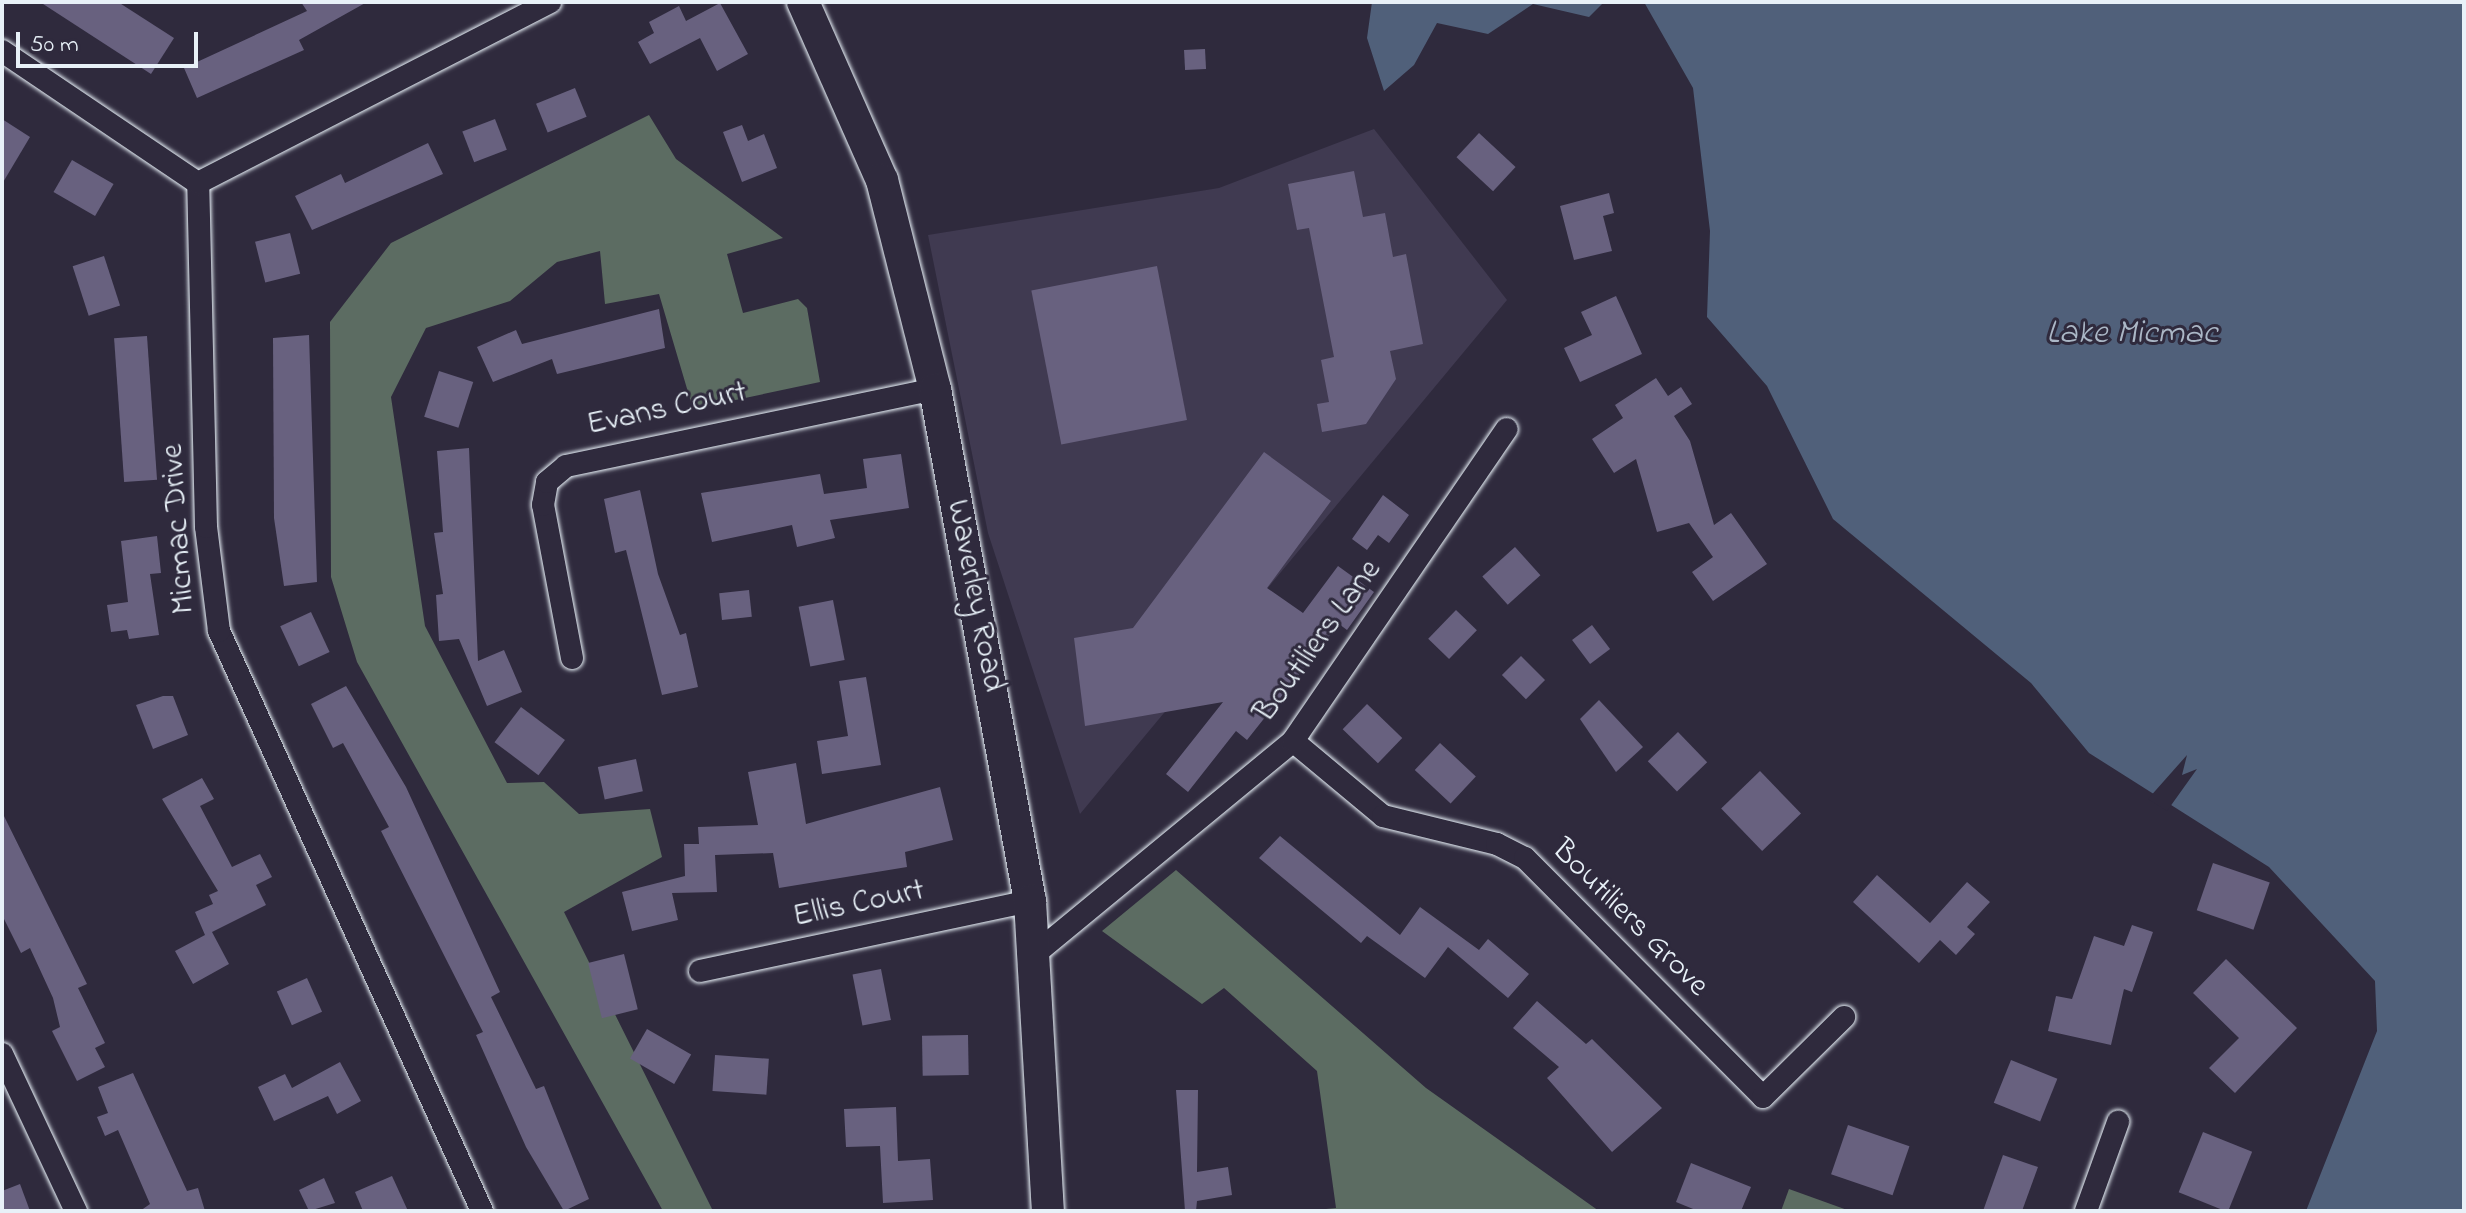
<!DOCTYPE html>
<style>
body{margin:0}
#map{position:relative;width:2466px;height:1213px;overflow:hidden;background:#2f2a3d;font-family:"Indie Flower",sans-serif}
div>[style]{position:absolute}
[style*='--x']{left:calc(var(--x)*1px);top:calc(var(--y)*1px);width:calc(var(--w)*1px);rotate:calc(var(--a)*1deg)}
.built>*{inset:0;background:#403a51}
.green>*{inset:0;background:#5c6c62}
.water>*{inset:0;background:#50607a}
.pier>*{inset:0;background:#2f2a3d}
.building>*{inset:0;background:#68617f;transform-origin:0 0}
.roads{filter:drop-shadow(0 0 2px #e8f1f8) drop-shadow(0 0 2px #e8f1f8)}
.street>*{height:22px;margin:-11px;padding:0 11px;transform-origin:11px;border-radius:11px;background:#2f2a3d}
.secondary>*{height:32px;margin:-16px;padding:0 16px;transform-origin:16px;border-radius:16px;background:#2f2a3d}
span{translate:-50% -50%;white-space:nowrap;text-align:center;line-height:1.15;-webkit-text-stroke:6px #2f2a3d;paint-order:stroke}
.street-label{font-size:32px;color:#e8f1f8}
.water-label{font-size:34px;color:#abb7c6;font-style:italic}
.frame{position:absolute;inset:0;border:4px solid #e8f1f8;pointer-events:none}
.scale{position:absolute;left:16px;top:32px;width:182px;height:36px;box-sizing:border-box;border:4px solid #e8f1f8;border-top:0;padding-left:10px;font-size:24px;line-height:28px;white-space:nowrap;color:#e8f1f8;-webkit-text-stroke:6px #2f2a3d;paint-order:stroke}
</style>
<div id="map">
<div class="built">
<div style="clip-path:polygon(1374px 129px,1507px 300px,1080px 814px,988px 533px,928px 235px,1219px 188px)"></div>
</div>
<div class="green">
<div style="clip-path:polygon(649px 115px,676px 159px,783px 238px,727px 254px,743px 313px,798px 299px,807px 308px,820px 382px,693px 409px,659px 294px,605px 304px,600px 251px,557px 262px,510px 301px,426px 328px,391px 397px,425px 626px,507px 783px,544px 782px,579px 814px,650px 809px,662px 857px,564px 912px,713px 1211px,663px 1211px,357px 662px,331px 577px,330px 322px,391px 243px)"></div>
<div style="clip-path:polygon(1176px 870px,1426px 1088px,1599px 1211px,1306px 1211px,1336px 1208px,1317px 1071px,1224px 988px,1202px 1004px,1102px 931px)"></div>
<div style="clip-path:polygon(1789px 1189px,1850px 1211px,1781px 1211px)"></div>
</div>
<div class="water">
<div style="clip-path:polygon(1372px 2px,1604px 2px,1589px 17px,1533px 4px,1488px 34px,1437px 23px,1414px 65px,1384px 91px,1367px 38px)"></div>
<div style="clip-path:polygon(1644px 2px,2464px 2px,2464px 1211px,2306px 1211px,2377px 1031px,2375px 981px,2269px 867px,2089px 753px,2031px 683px,1833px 519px,1767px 386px,1707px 317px,1710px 231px,1693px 88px)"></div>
</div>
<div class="pier">
<div style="clip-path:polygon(2187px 755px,2182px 775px,2197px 769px,2167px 811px,2148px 799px)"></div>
</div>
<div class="building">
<div style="clip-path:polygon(40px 2px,118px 2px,174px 38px,151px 74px)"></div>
<div style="clip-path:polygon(301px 2px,367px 2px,299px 40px,304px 50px,197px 98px,184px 68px,307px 11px)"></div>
<div style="clip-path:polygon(720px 3px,748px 54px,717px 71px,700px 38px,650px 64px,638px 42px,654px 33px,649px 22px,679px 6px,686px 21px)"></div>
<div style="left:1205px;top:49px;width:20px;height:21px;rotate:87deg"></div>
<div style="left:575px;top:88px;width:31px;height:42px;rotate:68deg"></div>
<div style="clip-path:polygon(2px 119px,30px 137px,2px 184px)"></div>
<div style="left:495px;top:119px;width:33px;height:35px;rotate:69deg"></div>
<div style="clip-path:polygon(742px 125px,748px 141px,764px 134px,777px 168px,742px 182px,723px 132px)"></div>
<div style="left:1479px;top:133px;width:50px;height:33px;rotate:43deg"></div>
<div style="clip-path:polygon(428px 143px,443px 174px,312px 230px,295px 196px,341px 174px,345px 183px)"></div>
<div style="left:72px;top:160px;width:48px;height:37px;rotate:30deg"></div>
<div style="clip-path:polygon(1354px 171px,1363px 217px,1385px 213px,1393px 257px,1406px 254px,1423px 344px,1390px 351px,1396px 379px,1366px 424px,1322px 432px,1317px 404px,1329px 402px,1321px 360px,1334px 357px,1309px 228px,1297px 230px,1288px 184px)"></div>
<div style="clip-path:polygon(1609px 193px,1614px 213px,1603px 216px,1612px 251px,1574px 260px,1560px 206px)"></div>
<div style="left:290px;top:233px;width:42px;height:36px;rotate:76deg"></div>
<div style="left:104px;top:256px;width:52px;height:33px;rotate:72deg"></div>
<div style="left:1157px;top:266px;width:157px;height:128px;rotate:79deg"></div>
<div style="clip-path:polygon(1616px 296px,1642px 354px,1580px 382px,1564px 348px,1592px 335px,1581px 312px)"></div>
<div style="clip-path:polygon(659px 309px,665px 348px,557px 374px,552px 359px,493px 382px,477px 347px,516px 330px,522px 344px)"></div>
<div style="clip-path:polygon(309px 335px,317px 582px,284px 586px,274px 518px,273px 338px)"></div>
<div style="left:147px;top:336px;width:144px;height:33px;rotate:86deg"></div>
<div style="left:439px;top:371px;width:36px;height:48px;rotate:18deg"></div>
<div style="clip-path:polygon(1656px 378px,1668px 396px,1681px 387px,1692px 404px,1674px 416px,1690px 441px,1714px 525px,1731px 513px,1767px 564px,1713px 601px,1692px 572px,1713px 557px,1689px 523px,1657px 532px,1636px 459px,1614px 473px,1592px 439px,1623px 418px,1615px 405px)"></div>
<div style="clip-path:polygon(469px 448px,478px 661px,504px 650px,522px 692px,487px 706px,459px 639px,439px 641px,436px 595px,443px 594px,434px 533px,443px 532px,437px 451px)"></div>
<div style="clip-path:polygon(1264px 452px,1331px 501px,1267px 588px,1303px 613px,1338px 566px,1374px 592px,1347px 630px,1339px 624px,1247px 740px,1236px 731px,1188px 792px,1166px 774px,1223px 702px,1085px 726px,1074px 638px,1133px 628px)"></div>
<div style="clip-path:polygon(901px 454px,909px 508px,830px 520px,835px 538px,797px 547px,792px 525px,712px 542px,701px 493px,820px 474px,824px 494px,867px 488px,863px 459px)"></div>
<div style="clip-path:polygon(640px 490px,658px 574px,680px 635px,686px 633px,698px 687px,662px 695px,626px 550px,615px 553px,604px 499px)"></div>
<div style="clip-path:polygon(1383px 495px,1409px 515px,1389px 543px,1378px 535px,1367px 550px,1352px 539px)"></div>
<div style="clip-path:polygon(157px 536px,161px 573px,150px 574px,159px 635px,129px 639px,127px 630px,111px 632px,107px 605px,128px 602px,121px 541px)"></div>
<div style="left:1515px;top:547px;width:38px;height:44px;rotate:48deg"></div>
<div style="left:749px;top:590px;width:27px;height:30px;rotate:84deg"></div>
<div style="left:833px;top:600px;width:61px;height:35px;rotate:79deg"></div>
<div style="left:1456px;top:610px;width:29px;height:40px;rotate:44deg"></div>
<div style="left:311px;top:612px;width:44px;height:34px;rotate:65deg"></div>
<div style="left:1592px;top:625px;width:30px;height:25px;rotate:53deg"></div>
<div style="left:1521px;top:656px;width:34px;height:27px;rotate:45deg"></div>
<div style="clip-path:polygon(866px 677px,881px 765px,822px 774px,817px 741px,848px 736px,839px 681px)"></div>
<div style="clip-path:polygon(346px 686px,406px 787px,500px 992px,491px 997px,536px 1089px,544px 1086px,589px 1199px,564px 1211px,526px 1147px,476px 1035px,483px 1032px,381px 831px,389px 827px,343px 743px,333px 748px,311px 704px)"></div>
<div style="clip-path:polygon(163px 696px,173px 696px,188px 735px,153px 749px,136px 705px)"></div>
<div style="clip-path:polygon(1599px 700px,1643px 747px,1616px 772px,1580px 719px)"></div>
<div style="left:1367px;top:704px;width:49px;height:35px;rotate:44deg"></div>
<div style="left:521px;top:707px;width:55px;height:44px;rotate:37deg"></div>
<div style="left:1678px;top:732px;width:42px;height:42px;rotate:46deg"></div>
<div style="left:1440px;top:743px;width:49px;height:37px;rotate:43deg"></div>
<div style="left:636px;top:759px;width:33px;height:39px;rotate:78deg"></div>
<div style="clip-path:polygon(796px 763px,806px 824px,940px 787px,953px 840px,905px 852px,907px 867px,779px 888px,773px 853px,715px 855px,717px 892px,672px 893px,678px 920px,632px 931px,622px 892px,685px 876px,684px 844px,699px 844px,698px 827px,758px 825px,748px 772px)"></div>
<div style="left:1760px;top:771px;width:59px;height:54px;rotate:46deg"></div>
<div style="clip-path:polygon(202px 778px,214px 799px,200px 806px,232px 867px,260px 854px,272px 877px,256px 885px,266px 905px,212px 932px,229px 964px,193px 984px,175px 951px,205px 935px,195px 912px,213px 904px,209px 895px,218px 891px,162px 799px)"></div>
<div style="clip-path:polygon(2px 812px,87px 984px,78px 988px,105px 1043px,95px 1048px,105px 1067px,77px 1081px,52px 1031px,60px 1027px,53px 998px,30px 948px,21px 953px,2px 915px)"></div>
<div style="clip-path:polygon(1280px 836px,1400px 935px,1420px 907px,1479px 950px,1488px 939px,1529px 974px,1508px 998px,1448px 947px,1425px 978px,1367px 936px,1361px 943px,1259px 858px)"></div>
<div style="left:2213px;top:863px;width:60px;height:50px;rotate:19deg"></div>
<div style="clip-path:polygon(1877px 875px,1930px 923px,1967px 882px,1990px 902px,1967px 927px,1975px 934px,1956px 955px,1940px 940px,1919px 963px,1853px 902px)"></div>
<div style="clip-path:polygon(2132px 925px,2153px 932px,2132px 992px,2124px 989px,2111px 1045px,2048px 1031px,2056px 996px,2072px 999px,2094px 936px,2124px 946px)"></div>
<div style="left:624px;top:954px;width:57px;height:37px;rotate:76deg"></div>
<div style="clip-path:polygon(2226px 959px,2297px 1028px,2235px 1093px,2209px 1068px,2239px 1038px,2193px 993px)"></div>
<div style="left:881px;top:969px;width:52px;height:29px;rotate:79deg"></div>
<div style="left:307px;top:978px;width:37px;height:33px;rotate:66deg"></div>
<div style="clip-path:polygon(1537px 1001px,1586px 1044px,1592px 1039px,1662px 1108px,1612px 1152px,1547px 1078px,1559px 1067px,1513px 1028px)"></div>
<div style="left:647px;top:1029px;width:51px;height:34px;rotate:30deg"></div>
<div style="left:968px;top:1035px;width:40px;height:46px;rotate:89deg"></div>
<div style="left:715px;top:1055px;width:54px;height:36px;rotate:4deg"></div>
<div style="left:2011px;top:1060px;width:50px;height:46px;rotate:22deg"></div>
<div style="clip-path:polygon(340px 1062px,361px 1101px,337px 1114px,328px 1096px,274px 1121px,258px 1087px,285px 1074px,292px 1088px)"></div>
<div style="clip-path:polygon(133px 1073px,187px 1191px,198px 1188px,205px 1211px,140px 1211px,150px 1204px,118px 1130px,105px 1136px,97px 1117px,108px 1113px,98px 1087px)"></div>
<div style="clip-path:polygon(1176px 1090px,1198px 1090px,1197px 1172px,1228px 1167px,1232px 1195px,1197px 1201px,1196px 1211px,1185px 1211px)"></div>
<div style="clip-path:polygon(896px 1107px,898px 1161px,930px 1159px,933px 1200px,883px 1203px,880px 1146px,846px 1147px,844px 1109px)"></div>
<div style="left:1848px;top:1125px;width:65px;height:52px;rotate:19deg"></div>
<div style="left:2203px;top:1132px;width:53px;height:65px;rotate:22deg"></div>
<div style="clip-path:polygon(2003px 1155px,2038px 1167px,2022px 1211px,1983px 1211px)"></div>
<div style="clip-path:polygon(1691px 1163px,1751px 1187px,1741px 1211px,1698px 1211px,1676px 1202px)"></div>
<div style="clip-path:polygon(392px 1176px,408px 1211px,363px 1211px,355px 1192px)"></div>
<div style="clip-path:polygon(324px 1178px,335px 1203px,309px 1211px,299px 1190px)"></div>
<div style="clip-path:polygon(20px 1184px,30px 1211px,2px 1211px,2px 1191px)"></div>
</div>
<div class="roads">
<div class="street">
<div style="--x:2;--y:51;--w:236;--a:34"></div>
<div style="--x:572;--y:658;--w:156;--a:-100.7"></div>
<div style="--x:543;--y:505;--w:23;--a:-80"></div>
<div style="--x:547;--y:482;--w:25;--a:-40"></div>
<div style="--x:566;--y:466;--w:377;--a:-11.8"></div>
<div style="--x:1293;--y:741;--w:117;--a:39.8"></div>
<div style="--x:1383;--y:816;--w:117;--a:13.8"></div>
<div style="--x:1497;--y:844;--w:31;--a:27"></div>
<div style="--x:1525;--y:858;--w:337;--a:45.1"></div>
<div style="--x:1763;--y:1097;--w:114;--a:-44.6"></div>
<div style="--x:1036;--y:953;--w:333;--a:-39.5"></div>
<div style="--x:1293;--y:741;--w:378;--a:-55.6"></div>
<div style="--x:700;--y:971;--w:337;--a:-12"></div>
<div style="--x:2;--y:1054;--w:174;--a:64.8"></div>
<div style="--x:482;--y:1211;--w:637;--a:-114.39"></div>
<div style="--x:219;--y:631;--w:105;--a:-97.1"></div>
<div style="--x:206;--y:527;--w:344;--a:-91.3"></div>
<div style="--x:198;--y:183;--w:396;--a:-27.2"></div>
<div style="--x:2086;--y:1211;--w:95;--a:-70.2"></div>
</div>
<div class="secondary">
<div style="--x:803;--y:2;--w:195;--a:66.1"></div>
<div style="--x:882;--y:180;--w:216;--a:75.8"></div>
<div style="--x:935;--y:389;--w:521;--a:79.49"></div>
<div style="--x:1030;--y:901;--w:311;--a:86.7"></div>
</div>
</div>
<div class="street-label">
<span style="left:667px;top:410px;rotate:-12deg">Evans Court</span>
<span style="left:180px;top:529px;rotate:-94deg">Micmac Drive</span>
<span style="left:974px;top:596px;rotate:79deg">Waverley Road</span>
<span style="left:1319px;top:642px;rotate:-54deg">Boutiliers Lane</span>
<span style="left:859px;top:905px;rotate:-12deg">Ellis Court</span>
<span style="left:1629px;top:919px;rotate:45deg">Boutiliers Grove</span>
</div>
<div class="water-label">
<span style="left:2132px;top:335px">Lake Micmac</span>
</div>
<div class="frame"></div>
<div class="scale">50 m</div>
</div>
